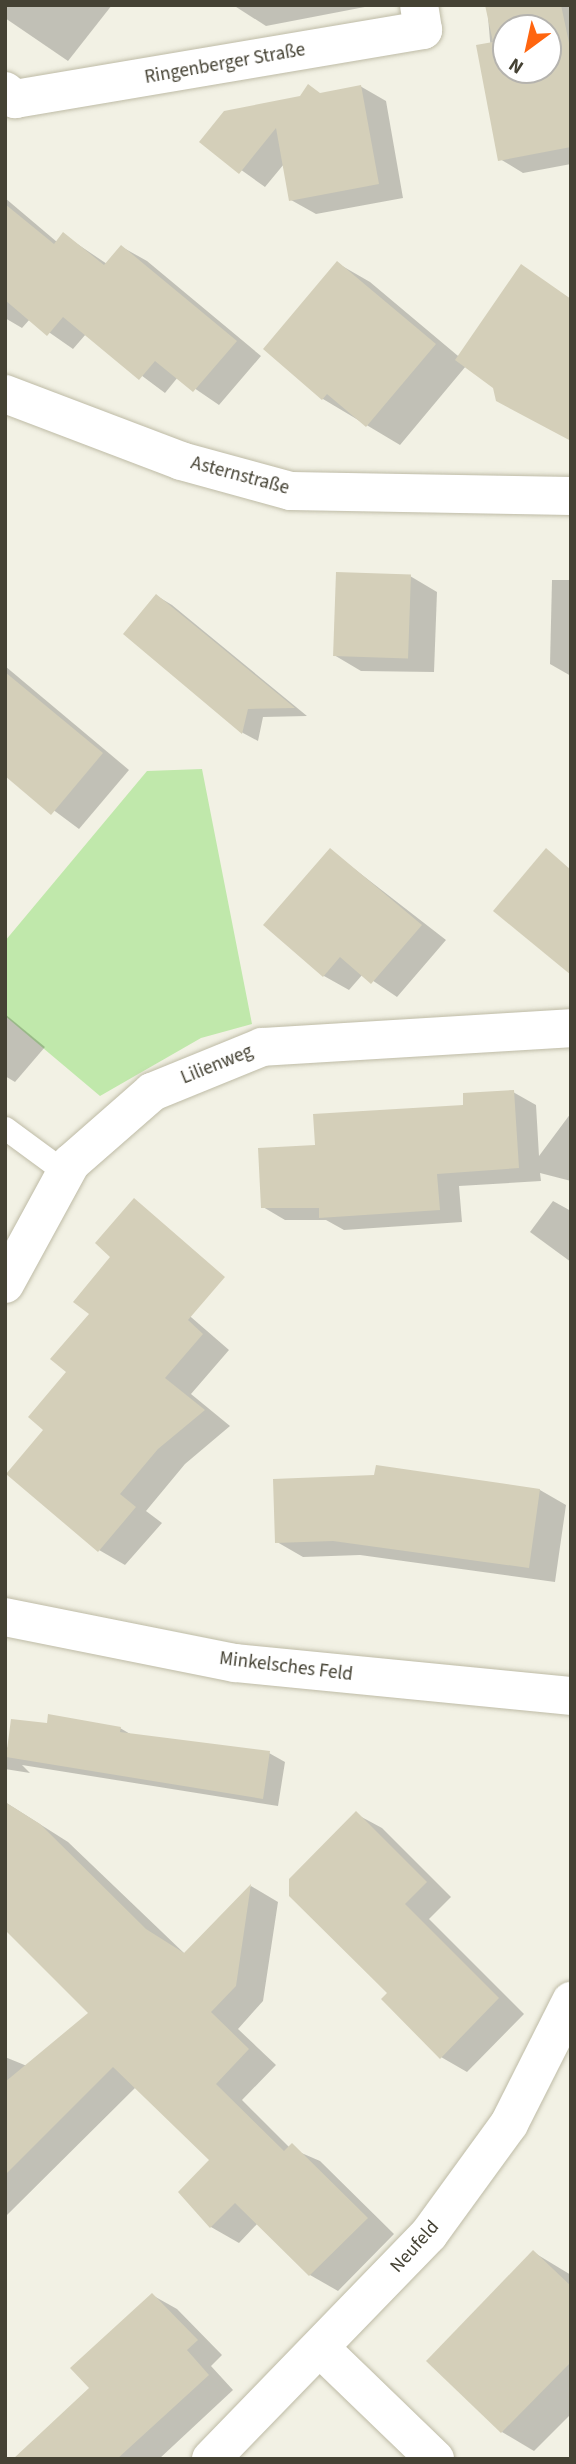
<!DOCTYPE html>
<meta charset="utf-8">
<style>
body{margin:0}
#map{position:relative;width:576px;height:2464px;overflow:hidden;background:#f2f1e4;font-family:"Source Sans 3",sans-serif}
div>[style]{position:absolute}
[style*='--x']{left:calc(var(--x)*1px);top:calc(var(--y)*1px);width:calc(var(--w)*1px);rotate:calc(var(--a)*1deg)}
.green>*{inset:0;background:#c0e8ab}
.shadow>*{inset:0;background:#0003}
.building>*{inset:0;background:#d4cfb9;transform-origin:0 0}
.roads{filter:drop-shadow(0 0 2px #bebba6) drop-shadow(0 0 2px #bebba6)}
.lane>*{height:23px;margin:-11.5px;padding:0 11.5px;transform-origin:11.5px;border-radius:11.5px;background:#fff}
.street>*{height:38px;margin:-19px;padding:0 19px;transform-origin:19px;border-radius:19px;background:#fff}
span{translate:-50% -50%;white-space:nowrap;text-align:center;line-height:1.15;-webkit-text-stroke:7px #fff;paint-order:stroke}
.street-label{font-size:19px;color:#454234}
.frame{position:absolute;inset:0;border:7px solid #454234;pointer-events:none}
.north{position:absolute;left:492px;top:14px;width:70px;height:70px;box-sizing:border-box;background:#fff;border:2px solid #b5b3ae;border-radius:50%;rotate:213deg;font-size:19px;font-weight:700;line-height:28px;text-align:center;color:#454234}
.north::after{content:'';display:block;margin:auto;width:24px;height:32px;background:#ff650f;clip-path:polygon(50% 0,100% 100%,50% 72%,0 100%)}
</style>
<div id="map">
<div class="green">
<div style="clip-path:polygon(202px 769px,252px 1024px,201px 1038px,100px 1096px,5px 1016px,5px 941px,147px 771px)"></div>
</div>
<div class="shadow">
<div style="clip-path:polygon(5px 5px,112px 5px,68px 61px,5px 18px)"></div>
<div style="clip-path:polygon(233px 5px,370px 5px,370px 6px,266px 26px)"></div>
<div style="clip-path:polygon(evenodd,487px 5px,571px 7px,571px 164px,523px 173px,500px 159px,487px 5px,506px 28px,548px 28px,548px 70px,506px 70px,506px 28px)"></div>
<div style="clip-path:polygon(360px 86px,386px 101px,403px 198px,316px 214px,291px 200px,284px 164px,265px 187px,202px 142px,321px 94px)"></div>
<div style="clip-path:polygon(5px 198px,57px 242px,64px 235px,107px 264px,122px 247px,147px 261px,261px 356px,219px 405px,178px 377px,165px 393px,86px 334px,73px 349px,30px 319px,22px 328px,5px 318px)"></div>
<div style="clip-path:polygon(337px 263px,370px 282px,495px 387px,466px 366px,400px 445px,323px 399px,265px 349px)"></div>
<div style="clip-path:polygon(410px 576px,437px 592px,434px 672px,361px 671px,334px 655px)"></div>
<div style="clip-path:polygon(552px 580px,571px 580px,571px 676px,550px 664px)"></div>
<div style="clip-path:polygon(157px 596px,172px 605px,307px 716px,263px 717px,258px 741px,243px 733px,125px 634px)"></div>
<div style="clip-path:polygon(5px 666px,129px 770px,79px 829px,5px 774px)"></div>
<div style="clip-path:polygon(330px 850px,446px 940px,397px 997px,363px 974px,349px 990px,324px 976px)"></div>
<div style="clip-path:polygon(5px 1014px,45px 1047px,15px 1082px,5px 1076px)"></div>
<div style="clip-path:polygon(513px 1092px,536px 1105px,539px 1156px,571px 1113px,571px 1181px,540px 1173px,541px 1181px,459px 1186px,462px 1222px,344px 1230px,326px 1220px,285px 1220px,263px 1207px,317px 1146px)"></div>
<div style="clip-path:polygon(553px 1201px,571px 1211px,571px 1262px,530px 1232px)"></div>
<div style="clip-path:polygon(184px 1311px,229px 1350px,191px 1394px,230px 1426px,185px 1464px,146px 1511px,162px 1523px,125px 1565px,99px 1550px)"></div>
<div style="clip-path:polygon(377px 1467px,540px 1490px,566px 1505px,555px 1582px,360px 1555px,303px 1557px,277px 1542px,376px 1477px)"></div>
<div style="clip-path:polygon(120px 1728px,132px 1735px,269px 1753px,285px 1762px,278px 1806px,22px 1765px,30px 1773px,5px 1769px,5px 1748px)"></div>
<div style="clip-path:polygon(5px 1802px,68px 1842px,185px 1954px,251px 1886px,278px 1902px,263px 2001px,238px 2029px,276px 2065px,242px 2100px,290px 2148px,320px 2161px,394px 2234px,338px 2291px,310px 2275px,258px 2223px,239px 2243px,211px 2227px,180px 2192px,212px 2160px,136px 2087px,5px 2217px,5px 2057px,27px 2066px,91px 2013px,5px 1929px)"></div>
<div style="clip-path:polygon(356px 1814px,382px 1828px,451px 1897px,429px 1919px,524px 2014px,467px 2072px,441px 2057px,389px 1993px)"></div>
<div style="clip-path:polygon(533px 2252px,571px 2275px,571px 2414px,534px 2451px,502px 2432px)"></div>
<div style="clip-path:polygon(152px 2295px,177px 2309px,222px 2355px,211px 2366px,233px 2390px,159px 2459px,15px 2459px,91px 2388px)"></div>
</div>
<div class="building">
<div style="clip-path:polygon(evenodd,485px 5px,561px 5px,571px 52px,571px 147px,498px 161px,476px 45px,493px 42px,485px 5px,506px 28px,548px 28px,548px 70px,506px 70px,506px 28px)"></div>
<div style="clip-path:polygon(308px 84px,320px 93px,361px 85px,379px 184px,289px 201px,276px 128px,239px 174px,199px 142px,224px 111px,300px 96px)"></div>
<div style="clip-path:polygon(5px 204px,54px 244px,63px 232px,104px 265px,121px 245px,237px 341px,193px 392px,155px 361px,139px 380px,63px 317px,47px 336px,5px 300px)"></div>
<div style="clip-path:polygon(337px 261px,436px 344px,366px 427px,327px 394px,322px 400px,263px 349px)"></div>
<div style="clip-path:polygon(521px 264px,571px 299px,571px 441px,496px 401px,493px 388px,455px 360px)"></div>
<div style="left:336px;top:572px;width:75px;height:84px;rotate:2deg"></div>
<div style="clip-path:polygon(156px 594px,216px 643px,295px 708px,248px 709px,242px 734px,123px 634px)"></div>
<div style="clip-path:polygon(5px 672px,103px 753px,51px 815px,5px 776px)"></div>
<div style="clip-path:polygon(330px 848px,422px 925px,371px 984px,340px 957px,323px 977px,263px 925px)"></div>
<div style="clip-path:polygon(546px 848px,571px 870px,571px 975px,493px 911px)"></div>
<div style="clip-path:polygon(514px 1090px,519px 1168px,437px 1174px,440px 1210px,319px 1218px,319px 1208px,261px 1208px,258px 1148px,315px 1145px,313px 1114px,463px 1105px,463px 1093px)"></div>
<div style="clip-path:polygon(134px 1198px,225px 1277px,188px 1320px,203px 1334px,165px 1378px,205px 1410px,158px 1449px,120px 1494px,136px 1507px,98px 1552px,6px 1474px,43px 1430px,28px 1417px,66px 1372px,50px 1359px,89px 1314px,73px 1302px,110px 1257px,95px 1243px)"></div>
<div style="clip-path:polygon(376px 1465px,540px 1489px,529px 1568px,333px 1541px,275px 1543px,273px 1479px,374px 1475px)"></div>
<div style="clip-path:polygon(48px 1714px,121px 1727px,120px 1732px,270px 1751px,263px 1799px,6px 1757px,11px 1719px,47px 1723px)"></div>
<div style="clip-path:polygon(5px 1802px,40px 1824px,146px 1929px,184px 1953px,251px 1884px,236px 1986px,211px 2012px,249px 2049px,216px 2084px,284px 2151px,292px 2143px,368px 2218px,309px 2276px,235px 2203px,210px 2228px,178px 2192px,209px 2160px,113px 2067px,5px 2175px,5px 2082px,88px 2013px,5px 1930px)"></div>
<div style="clip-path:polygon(356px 1811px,427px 1882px,405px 1904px,499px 1998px,440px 2059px,381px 1999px,387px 1993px,289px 1896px,289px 1879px)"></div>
<div style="clip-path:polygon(533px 2250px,571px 2286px,571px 2362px,501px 2433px,426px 2361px)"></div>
<div style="clip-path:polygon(152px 2293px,198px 2340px,187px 2350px,209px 2375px,117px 2459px,13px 2459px,89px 2388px,70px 2368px)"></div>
</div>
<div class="roads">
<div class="lane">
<div style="--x:5;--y:1128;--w:76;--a:36.4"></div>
</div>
<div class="street">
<div style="--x:5;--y:91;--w:13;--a:39"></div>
<div style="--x:15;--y:99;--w:414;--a:-9.6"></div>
<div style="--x:423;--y:30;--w:25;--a:-99"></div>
<div style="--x:5;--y:394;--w:188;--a:20.8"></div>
<div style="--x:181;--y:461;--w:114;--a:15.3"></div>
<div style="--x:291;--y:491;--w:280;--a:1"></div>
<div style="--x:5;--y:1284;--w:138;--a:-61.4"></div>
<div style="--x:71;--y:1163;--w:108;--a:-41.2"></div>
<div style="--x:152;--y:1092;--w:119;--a:-22.2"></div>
<div style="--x:262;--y:1047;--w:310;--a:-3.5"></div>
<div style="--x:5;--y:1617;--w:235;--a:11.3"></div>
<div style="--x:235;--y:1663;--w:338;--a:5.6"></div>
<div style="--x:320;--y:2348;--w:160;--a:44"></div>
<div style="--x:211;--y:2459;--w:313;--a:-45.9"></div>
<div style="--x:429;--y:2234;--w:136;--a:-54"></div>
<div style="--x:509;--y:2124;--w:138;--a:-63.2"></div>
</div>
</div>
<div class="street-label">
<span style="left:225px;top:64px;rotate:-10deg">Ringenberger Straße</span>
<span style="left:240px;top:476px;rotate:15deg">Asternstraße</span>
<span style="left:217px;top:1065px;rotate:-22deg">Lilienweg</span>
<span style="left:286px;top:1667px;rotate:7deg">Minkelsches Feld</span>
<span style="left:415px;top:2247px;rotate:-48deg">Neufeld</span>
</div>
<div class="frame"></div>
<div class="north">N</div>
</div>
